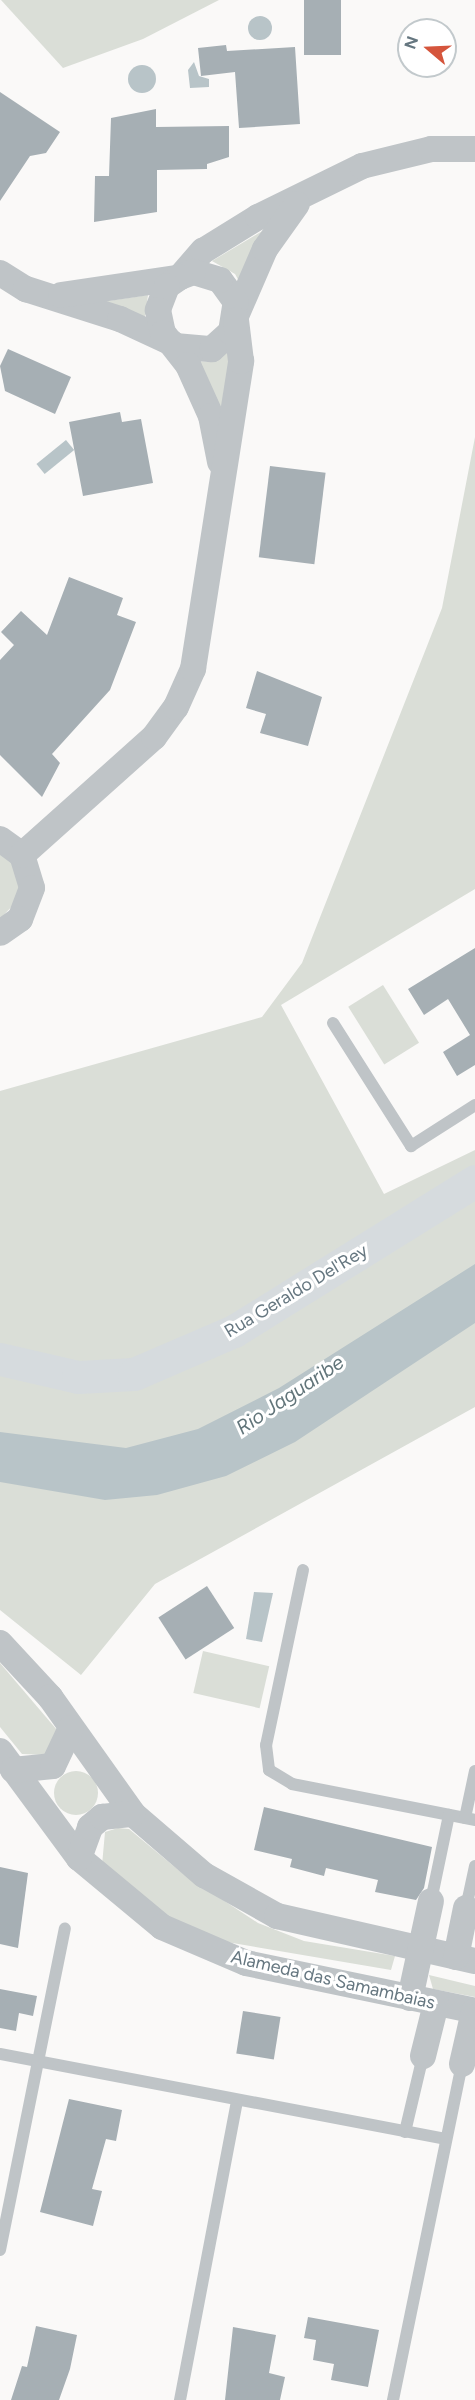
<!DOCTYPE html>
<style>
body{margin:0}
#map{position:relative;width:475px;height:2400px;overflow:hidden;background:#faf9f8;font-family:Figtree,sans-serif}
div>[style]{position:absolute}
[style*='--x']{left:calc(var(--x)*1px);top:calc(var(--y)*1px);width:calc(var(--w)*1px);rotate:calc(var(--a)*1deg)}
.green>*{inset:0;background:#daded7;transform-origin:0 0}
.round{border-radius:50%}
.water>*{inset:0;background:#b8c4c8;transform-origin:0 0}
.building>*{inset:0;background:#a6afb4;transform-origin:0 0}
.lane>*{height:12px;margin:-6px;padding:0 6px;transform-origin:6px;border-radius:6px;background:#bfc4c7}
.street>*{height:26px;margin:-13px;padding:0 13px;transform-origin:13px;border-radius:13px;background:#bfc4c7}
.secondary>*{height:33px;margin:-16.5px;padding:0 16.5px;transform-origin:16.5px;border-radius:16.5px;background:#d6dbde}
span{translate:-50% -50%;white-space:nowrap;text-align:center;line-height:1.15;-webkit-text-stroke:6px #fff;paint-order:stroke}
.street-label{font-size:18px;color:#667780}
.water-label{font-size:20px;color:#62757a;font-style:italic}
.north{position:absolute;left:397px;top:18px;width:60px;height:60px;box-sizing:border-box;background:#fff;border:2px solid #c2c9cc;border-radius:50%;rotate:289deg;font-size:16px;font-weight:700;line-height:24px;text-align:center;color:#667780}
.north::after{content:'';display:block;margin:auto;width:21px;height:27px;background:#d5553c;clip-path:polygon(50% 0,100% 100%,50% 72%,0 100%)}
</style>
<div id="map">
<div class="green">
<div style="clip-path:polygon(1px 0,219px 0,143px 39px,63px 68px)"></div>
<div style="clip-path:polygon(264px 230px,241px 285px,235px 274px,212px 261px)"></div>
<div style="clip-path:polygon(148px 295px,145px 317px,101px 302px)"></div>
<div style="clip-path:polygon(231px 347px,224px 415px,197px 361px,211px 362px)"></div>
<div style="clip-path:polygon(475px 437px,475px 889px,281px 1005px,384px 1194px,475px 1150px,475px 1407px,155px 1584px,81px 1675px,0 1610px,0 1091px,262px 1017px,302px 963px,442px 608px)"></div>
<div style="clip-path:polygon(0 850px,11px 860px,20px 888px,16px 902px,0 919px)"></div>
<div style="left:383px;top:985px;width:68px;height:41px;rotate:58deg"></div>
<div style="left:203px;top:1651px;width:68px;height:43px;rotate:13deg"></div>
<div style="clip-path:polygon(0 1663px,57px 1730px,47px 1755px,22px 1754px,0 1727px)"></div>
<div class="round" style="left:54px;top:1771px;width:44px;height:44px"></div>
<div style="clip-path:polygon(118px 1828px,129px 1829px,182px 1873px,258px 1923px,304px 1941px,395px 1956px,391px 1970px,221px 1941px,170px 1919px,102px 1865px,105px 1832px)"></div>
<div style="clip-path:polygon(429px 1975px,475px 1986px,475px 1997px,433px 1989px)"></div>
</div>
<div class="water">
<div class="round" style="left:248px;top:16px;width:24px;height:24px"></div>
<div style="clip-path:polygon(194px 62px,199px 76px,209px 79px,209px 87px,190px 88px,188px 70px)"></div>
<div class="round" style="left:128px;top:65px;width:28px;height:28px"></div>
<div style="left:66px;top:440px;width:13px;height:38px;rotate:51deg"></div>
<div style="clip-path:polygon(475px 1264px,475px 1323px,295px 1442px,226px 1476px,157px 1495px,105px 1500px,0 1482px,0 1432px,126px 1448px,198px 1429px,279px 1388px)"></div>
<div style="clip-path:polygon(254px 1592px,273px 1593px,262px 1642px,246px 1639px)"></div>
</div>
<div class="building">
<div style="left:304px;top:0;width:37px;height:55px"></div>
<div style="clip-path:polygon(226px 45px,227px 51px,295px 47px,300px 124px,239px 128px,235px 72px,201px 76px,198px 48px)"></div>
<div style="clip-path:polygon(0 92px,60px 132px,46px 153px,30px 156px,0 201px)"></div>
<div style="clip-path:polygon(156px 109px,156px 127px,229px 126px,229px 157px,207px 164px,207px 169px,157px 170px,157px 212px,94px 222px,95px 176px,109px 176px,111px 118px)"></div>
<div style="clip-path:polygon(8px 349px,71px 377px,55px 414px,5px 391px,0 366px)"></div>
<div style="clip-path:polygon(120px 412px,122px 422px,141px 419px,153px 483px,83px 496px,69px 422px)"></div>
<div style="left:270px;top:466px;width:56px;height:92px;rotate:7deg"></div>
<div style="clip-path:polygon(69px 577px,123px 598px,117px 615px,136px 622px,110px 690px,52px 754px,60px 763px,42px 797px,0 755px,0 660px,14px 645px,1px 632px,21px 611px,47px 635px)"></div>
<div style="clip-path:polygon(257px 671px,322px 697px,308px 746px,260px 733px,266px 714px,246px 708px)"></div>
<div style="clip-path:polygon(475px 948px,475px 1065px,457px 1076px,443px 1052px,470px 1035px,448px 999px,424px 1015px,408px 989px)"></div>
<div style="left:207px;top:1586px;width:50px;height:58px;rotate:57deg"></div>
<div style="clip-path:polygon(264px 1807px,432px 1847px,424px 1888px,416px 1900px,375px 1892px,378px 1880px,326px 1868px,324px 1876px,290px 1867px,292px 1859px,254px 1850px)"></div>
<div style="clip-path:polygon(0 1867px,28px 1873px,18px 1948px,0 1944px)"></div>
<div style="clip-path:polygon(0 1989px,37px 1996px,33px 2016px,19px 2013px,16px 2031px,0 2028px)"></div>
<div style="left:243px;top:2011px;width:38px;height:43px;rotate:9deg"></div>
<div style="clip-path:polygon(69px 2099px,122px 2110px,116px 2141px,106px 2139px,92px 2189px,102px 2191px,93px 2226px,40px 2212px)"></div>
<div style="clip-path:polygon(308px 2317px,379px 2330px,368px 2387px,331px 2380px,334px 2364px,313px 2360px,316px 2340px,304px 2338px)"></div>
<div style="clip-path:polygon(36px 2326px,77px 2335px,70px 2369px,59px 2400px,11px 2400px,22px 2366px,27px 2367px)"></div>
<div style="clip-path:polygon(233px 2327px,276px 2335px,269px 2373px,285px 2377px,280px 2400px,225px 2400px)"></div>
</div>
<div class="lane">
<div style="--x:333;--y:1023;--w:146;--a:57.6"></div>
<div style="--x:411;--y:1146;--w:76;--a:-32.6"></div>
<div style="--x:303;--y:1570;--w:179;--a:101.9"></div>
<div style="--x:266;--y:1745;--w:25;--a:83"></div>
<div style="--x:269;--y:1770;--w:27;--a:31"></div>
<div style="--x:292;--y:1784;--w:187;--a:11.1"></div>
<div style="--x:465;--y:1818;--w:48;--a:-78"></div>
<div style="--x:431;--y:1901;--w:88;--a:-78.2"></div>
<div style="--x:466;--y:1908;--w:43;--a:-77.9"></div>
<div style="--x:0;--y:2054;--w:452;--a:10.8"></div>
<div style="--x:405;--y:2132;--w:78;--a:-76.7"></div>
<div style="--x:0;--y:2250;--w:328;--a:-78.6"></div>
<div style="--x:180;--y:2400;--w:303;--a:-79.2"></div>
<div style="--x:393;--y:2400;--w:343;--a:-78.4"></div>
</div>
<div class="street">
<div style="--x:0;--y:273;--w:31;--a:32"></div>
<div style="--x:26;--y:289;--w:99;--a:17.7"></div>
<div style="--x:120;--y:319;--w:57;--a:24.8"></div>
<div style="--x:180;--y:277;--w:35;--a:-49"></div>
<div style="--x:203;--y:251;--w:65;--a:-31.7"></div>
<div style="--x:258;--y:217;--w:116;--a:-26.1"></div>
<div style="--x:362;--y:166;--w:71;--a:-13.8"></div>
<div style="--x:431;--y:149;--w:44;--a:0"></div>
<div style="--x:61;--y:295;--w:116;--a:-8.4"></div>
<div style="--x:236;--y:316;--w:73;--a:-66.6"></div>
<div style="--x:265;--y:249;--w:55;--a:-54.6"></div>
<div style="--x:175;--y:346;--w:37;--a:5"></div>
<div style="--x:212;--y:349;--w:25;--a:-42"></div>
<div style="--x:231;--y:332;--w:30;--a:-81"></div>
<div style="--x:236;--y:302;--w:27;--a:-126"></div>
<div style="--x:220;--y:280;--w:28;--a:-163"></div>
<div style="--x:193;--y:272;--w:14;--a:159"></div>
<div style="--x:180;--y:277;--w:16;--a:145"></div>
<div style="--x:167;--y:286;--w:26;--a:111"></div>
<div style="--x:158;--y:310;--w:24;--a:78"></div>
<div style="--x:163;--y:333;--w:41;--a:52"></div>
<div style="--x:188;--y:365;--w:56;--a:65.7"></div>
<div style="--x:211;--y:416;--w:47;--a:78.9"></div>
<div style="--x:0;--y:839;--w:27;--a:36"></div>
<div style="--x:22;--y:855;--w:34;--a:73"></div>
<div style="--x:32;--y:888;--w:33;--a:111"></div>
<div style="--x:20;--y:919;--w:24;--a:145"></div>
<div style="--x:22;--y:855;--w:177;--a:-41.8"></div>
<div style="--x:154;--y:737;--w:37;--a:-54"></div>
<div style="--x:176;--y:707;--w:42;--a:-65.9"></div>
<div style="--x:193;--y:669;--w:312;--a:-81.1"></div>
<div style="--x:241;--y:361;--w:41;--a:-97"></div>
<div style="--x:0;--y:1643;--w:74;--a:47.2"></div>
<div style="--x:50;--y:1697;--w:143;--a:54.6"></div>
<div style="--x:133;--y:1814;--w:94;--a:40.7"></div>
<div style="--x:204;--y:1875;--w:84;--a:29.3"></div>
<div style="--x:277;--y:1916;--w:203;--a:12.8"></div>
<div style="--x:0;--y:1751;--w:133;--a:53.6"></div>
<div style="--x:79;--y:1858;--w:108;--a:39.7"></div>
<div style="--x:162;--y:1927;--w:91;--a:23.2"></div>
<div style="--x:246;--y:1963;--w:234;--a:11.8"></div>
<div style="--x:13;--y:1770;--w:40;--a:-5.7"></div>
<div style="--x:53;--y:1766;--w:42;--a:-64.7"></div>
<div style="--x:79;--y:1858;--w:33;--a:-70"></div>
<div style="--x:90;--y:1827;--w:16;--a:-40"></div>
<div style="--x:102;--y:1817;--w:31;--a:-6"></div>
<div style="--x:456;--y:1957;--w:50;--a:-78.5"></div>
<div style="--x:410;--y:1998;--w:99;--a:-77.8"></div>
<div style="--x:423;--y:2056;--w:54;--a:-76"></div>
<div style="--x:462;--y:2064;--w:54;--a:-77.2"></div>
</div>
<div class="secondary">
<div style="--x:0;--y:1359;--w:80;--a:13"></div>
<div style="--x:78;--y:1377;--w:56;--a:-3.1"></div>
<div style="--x:134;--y:1374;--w:109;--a:-23.3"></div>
<div style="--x:234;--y:1331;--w:284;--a:-31.9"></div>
</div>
<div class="street-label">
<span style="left:296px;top:1291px;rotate:-31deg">Rua Geraldo Del'Rey</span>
<span style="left:333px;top:1980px;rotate:13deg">Alameda das Samambaias</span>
</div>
<div class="water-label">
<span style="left:290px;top:1395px;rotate:-34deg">Rio Jaguaribe</span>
</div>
<div class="north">N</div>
</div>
